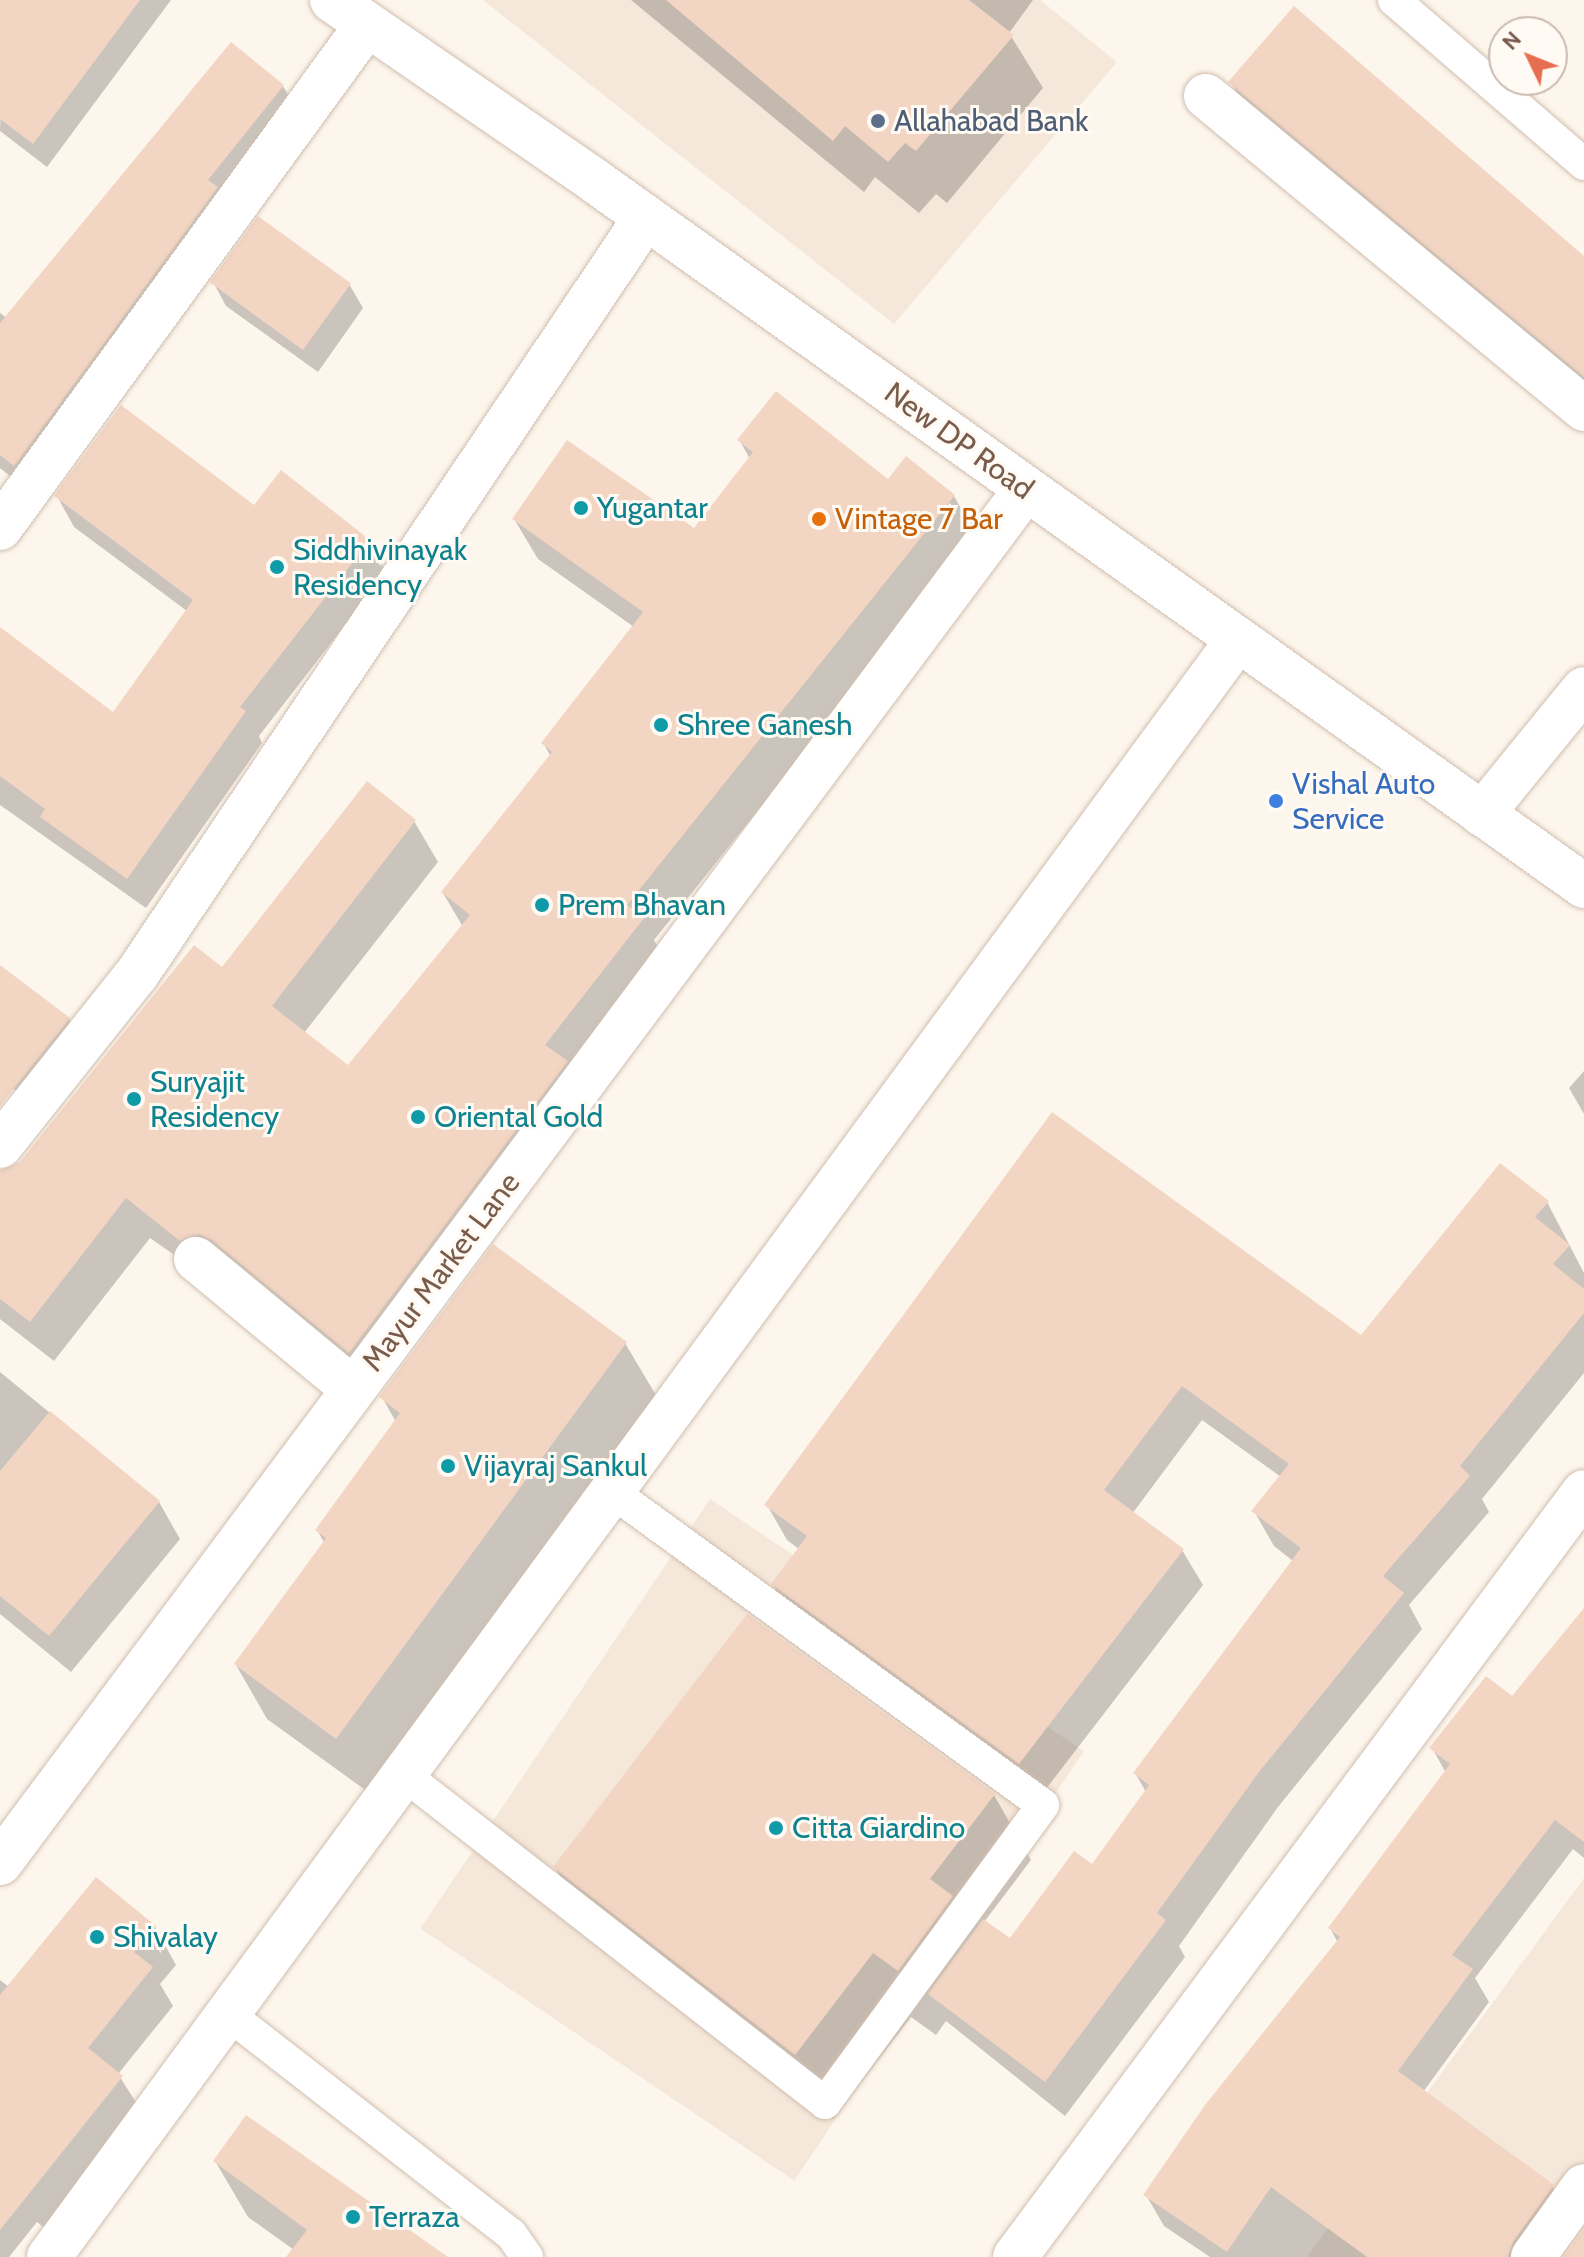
<!DOCTYPE html>
<style>
body{margin:0}
#map{position:relative;width:1584px;height:2257px;overflow:hidden;background:#fdf6ec;font-family:Cabin,sans-serif}
div>[style]{position:absolute}
[style*='--x']{left:calc(var(--x)*1px);top:calc(var(--y)*1px);width:calc(var(--w)*1px);rotate:calc(var(--a)*1deg)}
.residential>*{inset:0;background:#f5e8da;transform-origin:0 0}
.shadow>*{inset:0;background:#0003}
.building>*{inset:0;background:#f3d5c3;transform-origin:0 0}
.roads{filter:drop-shadow(0 0 2px #d1beb0) drop-shadow(0 0 2px #d1beb0)}
.lane>*{height:32px;margin:-16px;padding:0 16px;transform-origin:16px;border-radius:16px;background:#fff}
.street>*{height:44px;margin:-22px;padding:0 22px;transform-origin:22px;border-radius:22px;background:#fff}
.secondary>*{height:44px;margin:-22px;padding:0 22px;transform-origin:22px;border-radius:22px;background:#fff}
.dots>*{width:22px;height:22px;translate:-50% -50%;box-sizing:border-box;border:4px solid #fffaf3;border-radius:50%}
span{translate:-50% -50%;white-space:nowrap;text-align:center;line-height:1.15;-webkit-text-stroke:6px #fffaf3;paint-order:stroke}
.service-label{font-size:30px;color:#4e5e75}
.left{translate:0 -50%;text-align:left}
.street-label{font-size:30px;color:#7a5c4d}
.culture-label{font-size:30px;color:#0d838f}
.food-label{font-size:30px;color:#c56008}
.shop-label{font-size:30px;color:#366cbe}
.north{position:absolute;left:1488px;top:16px;width:80px;height:80px;box-sizing:border-box;background:#fffaf3;border:2px solid #cabbb1;border-radius:50%;rotate:313deg;font-size:22px;font-weight:700;line-height:32px;text-align:center;color:#7a5c4d}
.north::after{content:'';display:block;margin:auto;width:28px;height:36px;background:#e76f51;clip-path:polygon(50% 0,100% 100%,50% 72%,0 100%)}
</style>
<div id="map">
<div class="residential">
<div style="clip-path:polygon(483px 0,1040px 0,1117px 62px,894px 324px)"></div>
<div style="left:710px;top:1499px;width:451px;height:518px;rotate:34deg"></div>
<div style="clip-path:polygon(1584px 1878px,1584px 2257px,1307px 2257px)"></div>
</div>
<div class="shadow">
<div style="clip-path:polygon(4px 0,171px 0,47px 167px,0 131px)"></div>
<div style="clip-path:polygon(631px 0,1033px 0,1009px 33px,1043px 88px,947px 203px,936px 194px,919px 213px,875px 177px,864px 192px)"></div>
<div style="clip-path:polygon(1231px 82px,1584px 258px,1584px 397px,1255px 125px)"></div>
<div style="clip-path:polygon(283px 86px,301px 117px,33px 495px,0 468px,0 313px,7px 318px)"></div>
<div style="clip-path:polygon(213px 282px,349px 284px,363px 308px,318px 372px,226px 306px)"></div>
<div style="clip-path:polygon(740px 441px,954px 496px,977px 537px,654px 940px,665px 959px,373px 1393px,150px 1238px,54px 1361px,0 1319px,0 1198px,223px 970px,414px 821px,438px 862px,304px 1033px,348px 1068px,463px 927px,443px 893px,551px 757px,543px 743px,634px 627px,538px 559px,514px 519px,695px 531px,750px 459px)"></div>
<div style="clip-path:polygon(57px 496px,254px 508px,368px 542px,386px 572px,259px 736px,262px 743px,146px 908px,0 805px,0 630px,114px 715px,187px 611px,74px 527px)"></div>
<div style="clip-path:polygon(0 968px,69px 1019px,87px 1050px,40px 1108px,0 1079px)"></div>
<div style="clip-path:polygon(1584px 1071px,1584px 1114px,1569px 1088px)"></div>
<div style="clip-path:polygon(1053px 1115px,1362px 1338px,1547px 1202px,1584px 1273px,1584px 1373px,1482px 1499px,1489px 1512px,1409px 1605px,1422px 1629px,1278px 1807px,1179px 1946px,1185px 1957px,1065px 2116px,946px 2021px,936px 2035px,911px 2017px,833px 2119px,593px 1932px,555px 1867px,994px 1795px,1031px 1860px,984px 1922px,1010px 1941px,1092px 1867px,1146px 1792px,1135px 1773px,1293px 1561px,1274px 1546px,1254px 1511px,1281px 1477px,1202px 1420px,1132px 1514px,1182px 1550px,1203px 1585px,1039px 1798px,793px 1619px,773px 1584px,799px 1549px,787px 1540px,767px 1505px)"></div>
<div style="clip-path:polygon(625px 1343px,657px 1397px,368px 1792px,267px 1719px,236px 1665px,325px 1544px,317px 1530px,396px 1422px,382px 1397px)"></div>
<div style="clip-path:polygon(0 1372px,159px 1502px,180px 1539px,71px 1672px,0 1614px)"></div>
<div style="clip-path:polygon(1584px 1625px,1584px 1858px,1573px 1849px,1475px 1978px,1489px 2002px,1423px 2092px,1552px 2186px,1570px 2217px,1544px 2257px,1210px 2257px,1164px 2226px,1146px 2195px,1338px 1943px,1330px 1928px,1446px 1773px,1432px 1748px,1512px 1699px)"></div>
<div style="clip-path:polygon(155px 1927px,176px 1965px,160px 1984px,173px 2006px,118px 2074px,144px 2115px,50px 2232px,37px 2222px,9px 2257px,0 2257px,0 1980px,9px 1987px)"></div>
<div style="clip-path:polygon(215px 2161px,443px 2257px,289px 2257px,294px 2250px,248px 2217px)"></div>
</div>
<div class="building">
<div style="clip-path:polygon(0 0,140px 0,33px 144px,0 119px)"></div>
<div style="clip-path:polygon(666px 0,969px 0,1014px 35px,916px 151px,905px 143px,888px 162px,845px 126px,833px 141px)"></div>
<div style="clip-path:polygon(1294px 6px,1584px 256px,1584px 377px,1228px 82px)"></div>
<div style="clip-path:polygon(231px 42px,284px 85px,208px 180px,218px 187px,14px 466px,0 455px,0 323px)"></div>
<div style="left:258px;top:216px;width:115px;height:82px;rotate:36deg"></div>
<div style="clip-path:polygon(776px 391px,888px 479px,906px 456px,955px 495px,627px 905px,644px 918px,545px 1045px,568px 1061px,349px 1353px,212px 1240px,199px 1234px,180px 1241px,126px 1198px,30px 1322px,0 1299px,0 1170px,20px 1162px,194px 945px,222px 967px,367px 781px,416px 820px,272px 1006px,348px 1065px,470px 915px,441px 892px,552px 752px,541px 743px,643px 612px,512px 519px,567px 440px,694px 528px,753px 452px,737px 440px)"></div>
<div style="clip-path:polygon(121px 405px,254px 505px,281px 470px,370px 540px,240px 707px,246px 711px,127px 879px,40px 817px,45px 809px,0 776px,0 627px,113px 712px,193px 600px,54px 496px)"></div>
<div style="clip-path:polygon(0 965px,70px 1018px,0 1106px)"></div>
<div style="clip-path:polygon(1052px 1112px,1361px 1335px,1500px 1163px,1549px 1201px,1535px 1217px,1570px 1245px,1553px 1264px,1584px 1289px,1584px 1313px,1460px 1466px,1470px 1476px,1383px 1576px,1404px 1593px,1259px 1772px,1157px 1913px,1166px 1920px,1045px 2082px,928px 1994px,983px 1919px,1010px 1938px,1074px 1851px,1092px 1864px,1149px 1785px,1133px 1773px,1301px 1548px,1251px 1511px,1289px 1464px,1182px 1386px,1104px 1490px,1184px 1549px,1019px 1764px,771px 1584px,807px 1536px,764px 1505px)"></div>
<div style="clip-path:polygon(493px 1244px,627px 1342px,336px 1739px,234px 1664px,326px 1538px,315px 1530px,400px 1413px,379px 1397px)"></div>
<div style="clip-path:polygon(50px 1411px,160px 1501px,49px 1636px,0 1596px,0 1471px)"></div>
<div style="clip-path:polygon(1584px 1608px,1584px 1842px,1555px 1820px,1452px 1955px,1473px 1969px,1398px 2071px,1554px 2185px,1513px 2242px,1508px 2257px,1367px 2257px,1271px 2187px,1227px 2252px,1143px 2195px,1205px 2105px,1340px 1937px,1328px 1928px,1450px 1764px,1429px 1748px,1486px 1676px,1512px 1696px)"></div>
<div style="clip-path:polygon(747px 1614px,995px 1794px,930px 1879px,953px 1896px,898px 1971px,873px 1953px,795px 2055px,553px 1867px)"></div>
<div style="clip-path:polygon(96px 1877px,156px 1926px,134px 1952px,153px 1967px,88px 2048px,123px 2076px,0 2230px,0 1995px)"></div>
<div style="clip-path:polygon(246px 2115px,448px 2257px,286px 2257px,307px 2230px,213px 2161px)"></div>
<div style="clip-path:polygon(1584px 2229px,1584px 2257px,1564px 2257px)"></div>
</div>
<div class="roads">
<div class="lane">
<div style="--x:1394;--y:0;--w:251;--a:40.8"></div>
<div style="--x:403;--y:1774;--w:535;--a:37.94"></div>
<div style="--x:825;--y:2103;--w:369;--a:-53.8"></div>
<div style="--x:1043;--y:1805;--w:534;--a:-143.99"></div>
<div style="--x:228;--y:2014;--w:358;--a:37.9"></div>
<div style="--x:511;--y:2234;--w:28;--a:55"></div>
</div>
<div class="street">
<div style="--x:1206;--y:96;--w:491;--a:39.6"></div>
<div style="--x:0;--y:528;--w:621;--a:-53.9"></div>
<div style="--x:1482;--y:814;--w:161;--a:-50.8"></div>
<div style="--x:0;--y:1146;--w:220;--a:-51.5"></div>
<div style="--x:137;--y:974;--w:912;--a:-56.08"></div>
<div style="--x:196;--y:1259;--w:204;--a:39.6"></div>
<div style="--x:0;--y:1863;--w:1715;--a:-53.25"></div>
<div style="--x:49;--y:2257;--w:2004;--a:-53.68"></div>
<div style="--x:1015;--y:2257;--w:953;--a:-53.36"></div>
<div style="--x:1533;--y:2257;--w:87;--a:-54.3"></div>
</div>
<div class="secondary">
<div style="--x:332;--y:0;--w:319;--a:34.5"></div>
<div style="--x:595;--y:181;--w:1215;--a:35.48"></div>
</div>
</div>
<div class="dots">
<div style="left:878px;top:121px;background:#5c6f8a"></div>
<div style="left:581px;top:508px;background:#0f9aa8"></div>
<div style="left:819px;top:519px;background:#e8710a"></div>
<div style="left:277px;top:567px;background:#0f9aa8"></div>
<div style="left:661px;top:725px;background:#0f9aa8"></div>
<div style="left:1276px;top:801px;background:#3f7fe0"></div>
<div style="left:542px;top:905px;background:#0f9aa8"></div>
<div style="left:134px;top:1099px;background:#0f9aa8"></div>
<div style="left:418px;top:1117px;background:#0f9aa8"></div>
<div style="left:448px;top:1466px;background:#0f9aa8"></div>
<div style="left:776px;top:1828px;background:#0f9aa8"></div>
<div style="left:97px;top:1937px;background:#0f9aa8"></div>
<div style="left:353px;top:2217px;background:#0f9aa8"></div>
</div>
<div class="service-label">
<span class="left" style="left:894px;top:121px">Allahabad Bank</span>
</div>
<div class="street-label">
<span style="left:959px;top:441px;rotate:36deg">New DP Road</span>
<span style="left:441px;top:1272px;rotate:-53deg">Mayur Market Lane</span>
</div>
<div class="culture-label">
<span class="left" style="left:597px;top:508px">Yugantar</span>
<span class="left" style="left:293px;top:567px">Siddhivinayak<br>Residency</span>
<span class="left" style="left:677px;top:725px">Shree Ganesh</span>
<span class="left" style="left:558px;top:905px">Prem Bhavan</span>
<span class="left" style="left:150px;top:1099px">Suryajit<br>Residency</span>
<span class="left" style="left:434px;top:1117px">Oriental Gold</span>
<span class="left" style="left:464px;top:1466px">Vijayraj Sankul</span>
<span class="left" style="left:792px;top:1828px">Citta Giardino</span>
<span class="left" style="left:113px;top:1937px">Shivalay</span>
<span class="left" style="left:369px;top:2217px">Terraza</span>
</div>
<div class="food-label">
<span class="left" style="left:835px;top:519px">Vintage 7 Bar</span>
</div>
<div class="shop-label">
<span class="left" style="left:1292px;top:801px">Vishal Auto<br>Service</span>
</div>
<div class="north">N</div>
</div>
